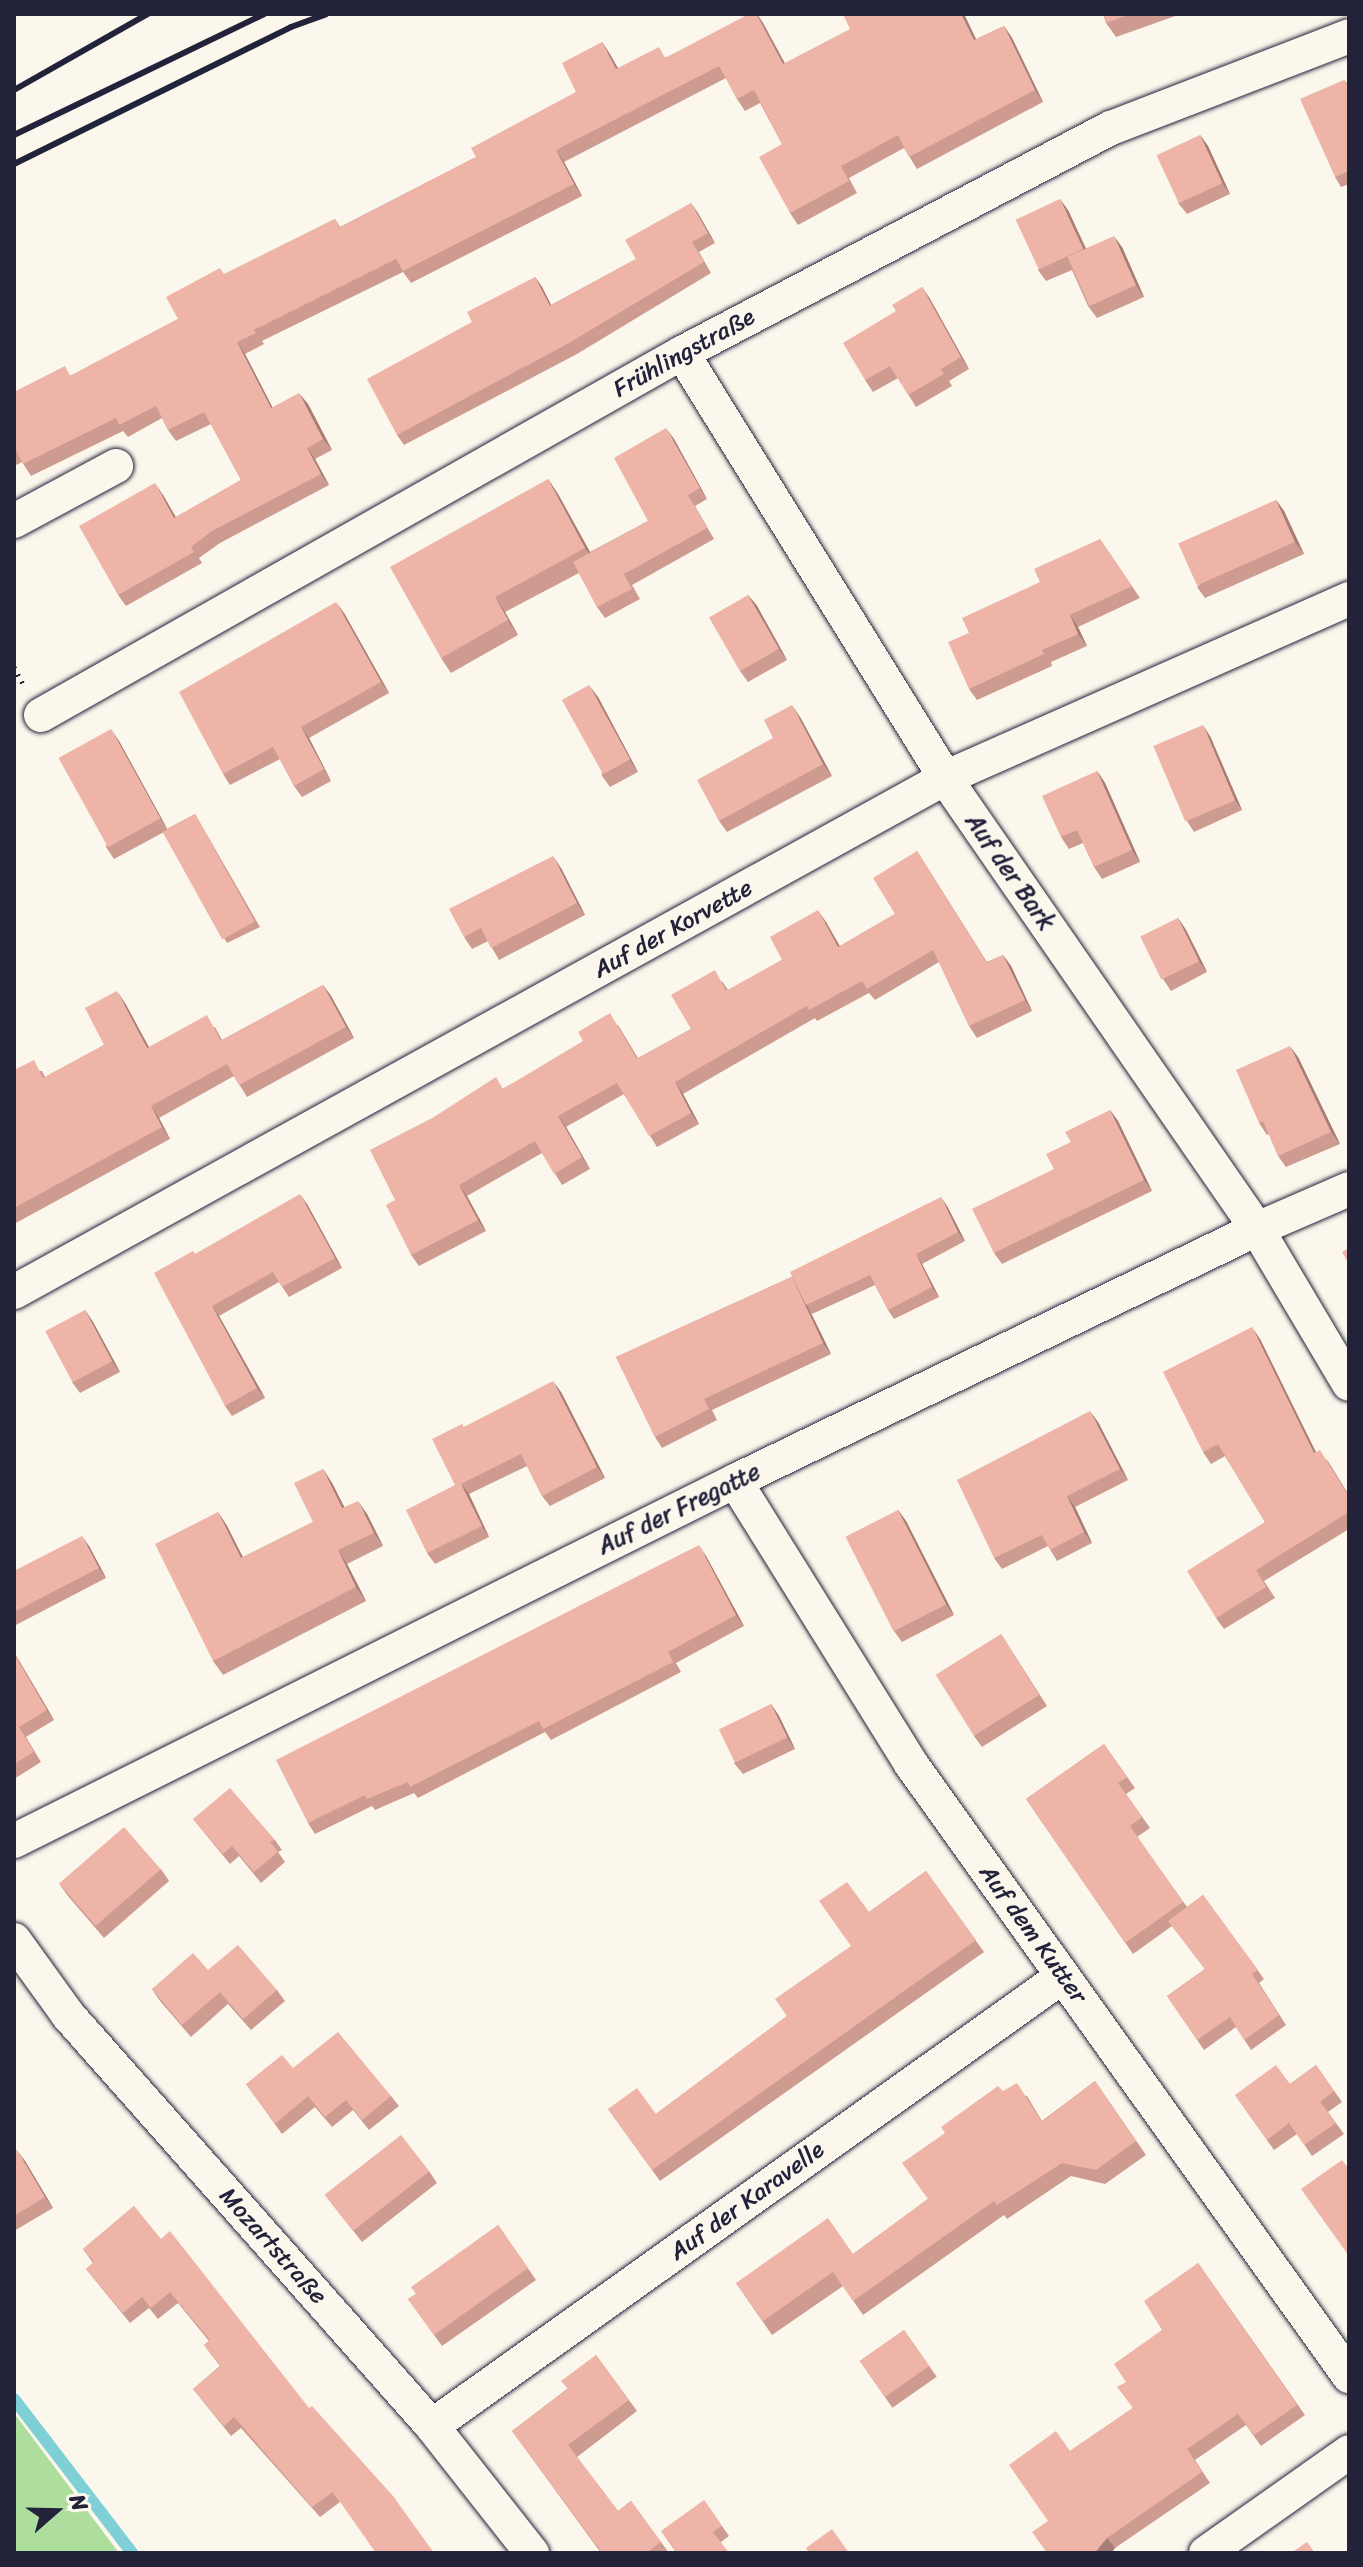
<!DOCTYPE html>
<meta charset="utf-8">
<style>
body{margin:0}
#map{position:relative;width:1363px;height:2567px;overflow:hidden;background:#fbf7ec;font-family:Sriracha,sans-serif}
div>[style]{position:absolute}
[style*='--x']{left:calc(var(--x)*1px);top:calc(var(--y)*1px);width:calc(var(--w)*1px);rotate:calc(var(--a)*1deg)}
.green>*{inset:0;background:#aede9e}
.stream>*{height:12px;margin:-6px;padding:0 6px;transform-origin:6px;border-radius:6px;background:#7fd0d6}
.path>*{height:5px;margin-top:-2.5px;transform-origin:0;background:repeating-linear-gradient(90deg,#22223b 0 2px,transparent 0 8px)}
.roads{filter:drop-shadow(0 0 2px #22223b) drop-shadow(0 0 2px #22223b)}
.street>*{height:34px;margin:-17px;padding:0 17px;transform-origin:17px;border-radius:17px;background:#fbf7ec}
.rail>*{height:6px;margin:-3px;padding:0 3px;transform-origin:3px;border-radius:3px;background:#22223b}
.wall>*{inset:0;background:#cd9b90;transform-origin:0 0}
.shaded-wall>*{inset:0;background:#a77e76}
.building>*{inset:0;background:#eeb4a8;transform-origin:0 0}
span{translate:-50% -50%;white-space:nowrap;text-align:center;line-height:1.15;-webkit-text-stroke:6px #fbf7ec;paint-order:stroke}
.street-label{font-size:24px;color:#22223b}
.frame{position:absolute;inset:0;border:16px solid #22223b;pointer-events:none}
.north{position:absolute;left:16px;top:2471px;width:80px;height:80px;-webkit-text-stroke:6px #fbf7ec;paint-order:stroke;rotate:70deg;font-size:22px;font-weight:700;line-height:32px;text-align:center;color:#22223b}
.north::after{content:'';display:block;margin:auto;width:28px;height:36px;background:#22223b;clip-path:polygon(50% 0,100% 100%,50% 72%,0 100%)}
</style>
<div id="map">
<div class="green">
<div style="clip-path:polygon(14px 2413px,119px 2553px,14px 2553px)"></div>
</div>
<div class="stream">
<div style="--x:14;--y:2399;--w:194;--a:52.5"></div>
</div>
<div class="path">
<div style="--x:14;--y:667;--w:19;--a:62"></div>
</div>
<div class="roads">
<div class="street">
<div style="--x:682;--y:353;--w:500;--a:58.2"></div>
<div style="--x:945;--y:778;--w:548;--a:55.32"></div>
<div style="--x:1257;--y:1229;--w:180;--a:59.3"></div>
<div style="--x:14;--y:521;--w:116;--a:-28.3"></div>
<div style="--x:41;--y:715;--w:736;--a:-29.46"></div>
<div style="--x:682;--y:353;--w:484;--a:-27.7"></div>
<div style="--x:1111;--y:128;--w:255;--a:-21.1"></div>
<div style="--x:14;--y:1292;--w:1063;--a:-28.9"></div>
<div style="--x:945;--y:778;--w:442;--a:-23.9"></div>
<div style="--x:735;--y:1481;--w:333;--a:58.1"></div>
<div style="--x:911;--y:1764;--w:753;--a:54.41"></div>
<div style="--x:14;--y:1841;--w:806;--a:-26.53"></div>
<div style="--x:735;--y:1481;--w:580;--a:-25.77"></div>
<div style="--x:1257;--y:1229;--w:100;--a:-23.5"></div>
<div style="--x:14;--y:1940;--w:92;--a:54.2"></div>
<div style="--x:68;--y:2015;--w:549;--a:48.47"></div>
<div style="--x:432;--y:2426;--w:162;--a:51.8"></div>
<div style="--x:432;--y:2426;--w:775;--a:-35.49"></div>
<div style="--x:1206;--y:2553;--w:175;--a:-35.2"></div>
</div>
</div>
<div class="rail">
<div style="--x:14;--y:90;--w:154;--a:-29.6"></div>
<div style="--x:14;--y:135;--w:278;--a:-25.8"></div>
<div style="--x:14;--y:164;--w:309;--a:-26.3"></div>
<div style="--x:291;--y:27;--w:37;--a:-20"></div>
</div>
<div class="wall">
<div style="clip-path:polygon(757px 14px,763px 23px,785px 63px,964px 14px,976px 39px,1004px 26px,1012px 38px,1043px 102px,917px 169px,904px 148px,849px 178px,857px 193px,798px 225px,790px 213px,782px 144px,760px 103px,745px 111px,737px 99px,726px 78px,564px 162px,582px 196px,411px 283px,403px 272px,262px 341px,264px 344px,245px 354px,272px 407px,308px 404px,332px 450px,315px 459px,329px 485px,220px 543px,199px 558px,202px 563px,126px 606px,118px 595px,163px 495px,176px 517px,241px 480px,211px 424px,176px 441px,168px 430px,162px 418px,128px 437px,123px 431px,31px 476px,22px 462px,14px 466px,14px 392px,72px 375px,178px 319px,225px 274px,335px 219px,340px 227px,476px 157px,576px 92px,602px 42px,618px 68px,667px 57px)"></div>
<div style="clip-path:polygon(1103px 14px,1181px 14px,1116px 37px,1106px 23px)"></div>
<div style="clip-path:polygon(1344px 80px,1347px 83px,1349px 83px,1349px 184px,1341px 187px,1335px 177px)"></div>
<div style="clip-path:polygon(1200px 135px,1208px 146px,1230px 194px,1187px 214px,1178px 203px)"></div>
<div style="clip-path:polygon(691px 203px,715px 243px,699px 252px,711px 273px,577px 354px,404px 445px,397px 435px,472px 322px,535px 277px,542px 287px,551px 305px,636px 259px)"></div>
<div style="clip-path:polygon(1068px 210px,1086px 248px,1122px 247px,1144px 297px,1097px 318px,1088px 306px,1072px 270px,1046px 281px,1038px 270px)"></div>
<div style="clip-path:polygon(922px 287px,930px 299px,969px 369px,949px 381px,952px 386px,916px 407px,898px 378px,873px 392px,865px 380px,896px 311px)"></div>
<div style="clip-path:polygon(674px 439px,707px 499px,695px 506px,714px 539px,632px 585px,640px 599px,605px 618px,597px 607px,579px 573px,505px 612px,518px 635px,451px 673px,441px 658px,548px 479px,558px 494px,590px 552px,648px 521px)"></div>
<div style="clip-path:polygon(1276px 500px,1284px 511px,1304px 554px,1205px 598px,1197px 587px)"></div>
<div style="clip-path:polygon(1100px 539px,1140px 598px,1078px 627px,1087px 646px,1051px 662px,1052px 666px,977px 700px,969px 689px,969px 633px)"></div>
<div style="clip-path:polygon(748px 595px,757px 606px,787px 660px,748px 682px,740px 671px)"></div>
<div style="clip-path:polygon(344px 613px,389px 693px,309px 738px,331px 781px,302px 797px,294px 786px,280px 759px,230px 785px,223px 774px)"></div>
<div style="clip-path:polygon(598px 697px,638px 772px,610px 787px,602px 776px)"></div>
<div style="clip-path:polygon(800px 717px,832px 776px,727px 832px,719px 821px,773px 738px)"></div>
<div style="clip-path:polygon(1210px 736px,1242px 810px,1194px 832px,1187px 821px)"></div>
<div style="clip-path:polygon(119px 741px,167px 829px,195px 814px,260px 927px,227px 943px,164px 832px,114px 859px,106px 847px)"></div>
<div style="clip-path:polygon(1097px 771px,1105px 783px,1140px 862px,1102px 879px,1094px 867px,1083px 843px,1069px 849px,1061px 837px)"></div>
<div style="clip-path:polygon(917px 851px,987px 962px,1003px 955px,1011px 966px,1032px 1011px,977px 1038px,969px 1026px,939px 962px,875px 1000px,869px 993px,817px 1021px,815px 1018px,683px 1094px,699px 1124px,657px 1147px,624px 1094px,566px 1127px,590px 1169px,562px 1185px,542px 1153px,467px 1196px,486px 1231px,419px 1266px,411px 1255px,395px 1200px,504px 1088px,618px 1025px,638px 1058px,691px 1029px,722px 981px,728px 990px,782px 960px,826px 922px,840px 946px,895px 914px)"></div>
<div style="clip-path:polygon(561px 868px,585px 915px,499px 960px,488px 941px,472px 949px,464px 937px)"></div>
<div style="clip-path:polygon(1178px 918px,1186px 930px,1207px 972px,1171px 991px,1163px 979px)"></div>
<div style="clip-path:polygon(323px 985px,331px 996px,354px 1038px,247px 1097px,234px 1076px,159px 1118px,170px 1139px,14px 1224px,14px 1070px,42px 1071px,45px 1077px,104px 1045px,125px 1003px,149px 1047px,215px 1027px,222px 1040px)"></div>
<div style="clip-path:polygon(1298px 1057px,1340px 1144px,1286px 1167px,1278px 1156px,1269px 1134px,1267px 1135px,1259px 1123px)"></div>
<div style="clip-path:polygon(1110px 1110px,1118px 1121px,1152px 1191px,1002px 1264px,994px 1253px,1054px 1169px,1071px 1142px)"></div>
<div style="clip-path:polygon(307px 1204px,342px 1268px,289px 1297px,279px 1282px,219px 1316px,265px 1398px,232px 1416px,225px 1406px,195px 1254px)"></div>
<div style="clip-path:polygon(947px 1206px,965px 1241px,922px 1264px,939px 1297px,894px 1319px,888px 1310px,875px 1285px,812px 1314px,810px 1311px,831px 1354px,712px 1410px,717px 1420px,662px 1448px,655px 1437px,616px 1357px)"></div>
<div style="clip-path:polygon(85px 1310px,93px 1322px,120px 1372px,80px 1393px,72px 1382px)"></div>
<div style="clip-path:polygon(1260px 1339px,1316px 1452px,1328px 1461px,1349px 1495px,1349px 1529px,1264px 1581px,1275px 1598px,1224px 1629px,1216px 1618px,1265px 1522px,1225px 1456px,1211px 1464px,1203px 1452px)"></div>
<div style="clip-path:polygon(561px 1392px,605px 1478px,550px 1506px,542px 1496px,527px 1466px,469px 1494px,489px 1537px,435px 1564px,427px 1553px,455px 1485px,464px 1427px)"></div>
<div style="clip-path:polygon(1098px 1422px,1128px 1480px,1075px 1507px,1092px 1543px,1057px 1561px,1048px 1546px,1002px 1569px,994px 1558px)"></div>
<div style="clip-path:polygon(323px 1469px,332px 1483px,344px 1507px,367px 1514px,383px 1546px,347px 1564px,366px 1601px,223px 1675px,213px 1661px,218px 1512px,227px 1526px,243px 1557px,313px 1522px)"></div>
<div style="clip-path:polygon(898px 1510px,906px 1521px,954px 1615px,902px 1642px,894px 1631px)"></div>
<div style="clip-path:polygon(89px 1546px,106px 1578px,14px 1626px,14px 1571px)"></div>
<div style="clip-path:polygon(706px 1556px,744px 1626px,676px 1663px,681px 1672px,551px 1740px,545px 1732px,418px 1798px,414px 1793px,375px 1810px,372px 1806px,315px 1834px,308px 1823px)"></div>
<div style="clip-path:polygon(1001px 1634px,1047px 1706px,982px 1747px,974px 1736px)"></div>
<div style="clip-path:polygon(14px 1652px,54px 1720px,26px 1737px,41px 1762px,14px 1779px)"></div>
<div style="clip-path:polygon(771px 1704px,779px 1716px,795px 1749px,743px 1774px,734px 1763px)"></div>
<div style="clip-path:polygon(1104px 1744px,1135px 1788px,1126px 1794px,1150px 1828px,1137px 1837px,1187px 1907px,1203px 1895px,1264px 1979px,1259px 1983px,1286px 2025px,1251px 2050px,1236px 2027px,1204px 2050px,1167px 1996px,1205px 1969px,1172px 1926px,1133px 1954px,1026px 1799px)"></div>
<div style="clip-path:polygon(193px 1819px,275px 1840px,282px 1850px,278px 1852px,285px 1862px,261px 1883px,239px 1856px,230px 1864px)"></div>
<div style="clip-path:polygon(161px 1869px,169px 1881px,104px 1938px,68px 1896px,60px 1885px)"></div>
<div style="clip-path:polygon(926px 1871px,984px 1952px,660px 2181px,608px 2109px,656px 2114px,787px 2016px,851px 1946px,869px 1912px)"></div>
<div style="clip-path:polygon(208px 1970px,277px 1990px,285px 2001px,251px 2030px,228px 2004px,191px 2037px,160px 2001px,152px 1989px)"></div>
<div style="clip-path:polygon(1316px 2065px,1342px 2102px,1328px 2112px,1344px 2134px,1312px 2156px,1297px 2134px,1274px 2150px,1235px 2095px,1290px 2084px)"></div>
<div style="clip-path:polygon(293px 2068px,391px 2096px,399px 2106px,369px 2130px,353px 2110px,332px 2127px,315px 2107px,282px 2134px,246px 2084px)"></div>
<div style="clip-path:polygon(1095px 2081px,1146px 2155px,1105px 2184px,1071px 2176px,1007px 2219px,1004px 2215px,863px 2315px,843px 2286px,772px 2335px,736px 2283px,853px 2254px,928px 2199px,1003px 2091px,1027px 2096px,1042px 2121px)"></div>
<div style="clip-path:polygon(14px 2152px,25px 2161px,53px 2208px,14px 2231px)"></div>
<div style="clip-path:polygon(429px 2171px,437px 2183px,362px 2242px,326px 2196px)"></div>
<div style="clip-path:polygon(134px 2206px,340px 2502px,320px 2517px,241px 2428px,231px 2436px,193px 2389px,220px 2366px,204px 2345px,209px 2341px,178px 2303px,158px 2319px,149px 2308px,130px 2323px,86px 2269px,93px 2263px,83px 2249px)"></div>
<div style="clip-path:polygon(498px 2225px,536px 2280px,442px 2346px,408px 2299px,416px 2294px)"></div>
<div style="clip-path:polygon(1198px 2263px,1305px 2415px,1261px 2446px,1246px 2425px,1195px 2460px,1210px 2483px,1115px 2548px,1111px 2553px,1047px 2553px,1048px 2521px,1070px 2451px,1133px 2408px,1126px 2382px,1162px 2330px)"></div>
<div style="left:904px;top:2330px;width:57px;height:54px;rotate:55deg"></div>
<div style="clip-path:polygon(596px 2355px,637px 2411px,577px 2457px,618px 2511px,631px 2501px,669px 2553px,601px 2553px,512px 2431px,567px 2389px)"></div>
<div style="clip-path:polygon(704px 2500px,729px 2536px,721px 2542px,676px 2553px)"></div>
</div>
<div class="shaded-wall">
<div style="clip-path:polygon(757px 14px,763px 23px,791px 76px,783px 64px)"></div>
<div style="clip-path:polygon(961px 14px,964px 14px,982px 52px,974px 40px)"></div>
<div style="clip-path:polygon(1004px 26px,1012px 38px,1043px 102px,1035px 90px)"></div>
<div style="clip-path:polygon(602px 42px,610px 54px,624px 80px,616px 69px)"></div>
<div style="clip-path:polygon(1200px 135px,1208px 146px,1230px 194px,1222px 183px)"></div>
<div style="clip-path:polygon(556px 150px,564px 162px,582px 196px,574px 184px)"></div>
<div style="clip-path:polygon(1060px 199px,1068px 210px,1091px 261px,1083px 249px)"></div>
<div style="clip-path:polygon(691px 203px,698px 213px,715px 243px,708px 233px)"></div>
<div style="clip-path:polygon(1114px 236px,1122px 247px,1144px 297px,1136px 285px)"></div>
<div style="clip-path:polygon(535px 277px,542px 287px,557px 317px,550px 306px)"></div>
<div style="clip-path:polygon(922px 287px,930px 299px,969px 369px,961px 357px)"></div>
<div style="clip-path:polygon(237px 342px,245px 354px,279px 420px,271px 408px)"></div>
<div style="clip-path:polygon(299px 393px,308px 404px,332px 450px,323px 439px)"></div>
<div style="clip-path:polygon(666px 428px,674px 439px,707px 499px,700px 488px)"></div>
<div style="clip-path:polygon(307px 448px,315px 459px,329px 485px,321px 474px)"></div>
<div style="clip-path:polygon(548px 479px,558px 494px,596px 563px,585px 548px)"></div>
<div style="clip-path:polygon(155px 483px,163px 495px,182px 529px,174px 518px)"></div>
<div style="clip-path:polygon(1276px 500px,1284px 511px,1304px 554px,1295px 542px)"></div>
<div style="clip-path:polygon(748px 595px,757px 606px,787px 660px,779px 649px)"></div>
<div style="clip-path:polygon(495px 597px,505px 612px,518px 635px,508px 620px)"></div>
<div style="clip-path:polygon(336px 602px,344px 613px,389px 693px,381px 682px)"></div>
<div style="clip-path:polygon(1070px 615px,1078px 627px,1087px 646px,1078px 634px)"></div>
<div style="clip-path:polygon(589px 685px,598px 697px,638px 772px,630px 760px)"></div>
<div style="clip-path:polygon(792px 705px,800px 717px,832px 776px,823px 764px)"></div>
<div style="clip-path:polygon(1203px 725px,1210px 736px,1242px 810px,1235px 800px)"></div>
<div style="clip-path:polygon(301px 727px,309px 738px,331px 781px,324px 769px)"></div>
<div style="clip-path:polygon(111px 729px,119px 741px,168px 830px,160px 818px)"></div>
<div style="clip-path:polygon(1097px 771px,1105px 783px,1140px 862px,1132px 850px)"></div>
<div style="clip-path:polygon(553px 856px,561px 868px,585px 915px,577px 903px)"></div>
<div style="clip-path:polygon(818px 910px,826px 922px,846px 958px,838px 947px)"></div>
<div style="clip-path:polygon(1178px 918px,1186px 930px,1207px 972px,1199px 961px)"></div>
<div style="clip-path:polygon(1003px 955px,1011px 966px,1032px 1011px,1025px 1000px)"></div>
<div style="clip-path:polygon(323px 985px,331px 996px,354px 1038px,346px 1027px)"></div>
<div style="clip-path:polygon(117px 991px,125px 1003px,155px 1059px,147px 1048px)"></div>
<div style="clip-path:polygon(1290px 1046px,1298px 1057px,1340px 1144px,1331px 1132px)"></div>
<div style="clip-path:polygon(675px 1082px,683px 1094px,699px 1124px,691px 1113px)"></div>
<div style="clip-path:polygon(151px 1106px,159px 1118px,170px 1139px,162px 1127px)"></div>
<div style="clip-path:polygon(1110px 1110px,1118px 1121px,1152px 1191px,1144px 1180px)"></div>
<div style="clip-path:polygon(558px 1116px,566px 1127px,590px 1169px,582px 1157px)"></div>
<div style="clip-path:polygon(459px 1185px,467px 1196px,486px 1231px,478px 1220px)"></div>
<div style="clip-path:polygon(300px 1194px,307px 1204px,342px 1268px,335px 1258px)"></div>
<div style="clip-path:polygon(941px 1197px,947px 1206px,965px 1241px,958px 1232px)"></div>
<div style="clip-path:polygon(916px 1254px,922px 1264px,939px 1297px,932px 1287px)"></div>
<div style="clip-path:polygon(792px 1277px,810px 1311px,831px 1354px,823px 1343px)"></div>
<div style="clip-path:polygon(212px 1306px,219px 1316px,265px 1398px,257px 1388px)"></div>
<div style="clip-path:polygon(85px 1310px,93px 1322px,120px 1372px,112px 1361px)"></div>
<div style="clip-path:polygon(1252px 1327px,1260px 1339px,1322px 1465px,1314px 1453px)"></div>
<div style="clip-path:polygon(553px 1381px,561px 1392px,605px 1478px,597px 1467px)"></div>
<div style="clip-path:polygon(1090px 1411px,1098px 1422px,1128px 1480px,1120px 1469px)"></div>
<div style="clip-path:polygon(323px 1469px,332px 1483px,352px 1522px,342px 1508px)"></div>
<div style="clip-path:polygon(461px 1484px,469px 1494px,489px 1537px,482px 1526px)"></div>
<div style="clip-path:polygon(1067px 1496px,1075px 1507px,1092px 1543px,1084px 1532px)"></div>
<div style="clip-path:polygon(358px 1501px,367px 1514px,383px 1546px,374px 1533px)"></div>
<div style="clip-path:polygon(898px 1510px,906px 1521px,954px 1615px,946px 1604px)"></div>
<div style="clip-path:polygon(218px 1512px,227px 1526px,250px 1572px,241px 1558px)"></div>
<div style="clip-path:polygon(82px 1536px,89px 1546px,106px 1578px,99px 1568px)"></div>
<div style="clip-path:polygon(699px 1545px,706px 1556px,744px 1626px,736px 1615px)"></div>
<div style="clip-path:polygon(338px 1550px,347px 1564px,366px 1601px,356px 1587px)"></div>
<div style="clip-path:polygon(14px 1652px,54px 1720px,47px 1710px)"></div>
<div style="clip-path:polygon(771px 1704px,779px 1716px,795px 1749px,787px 1737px)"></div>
<div style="clip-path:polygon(17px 2150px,25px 2161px,53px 2208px,45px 2197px)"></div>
<div style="clip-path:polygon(1107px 2538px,1115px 2548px,1111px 2553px,1099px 2553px,1097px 2550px)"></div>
</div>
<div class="building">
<div style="clip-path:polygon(749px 14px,756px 14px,783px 64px,850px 29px,843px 14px,961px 14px,974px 40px,1004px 26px,1035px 90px,909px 157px,898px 135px,841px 166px,849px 181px,790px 213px,759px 157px,782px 144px,754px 90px,737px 99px,719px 66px,556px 150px,574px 184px,403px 271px,396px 259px,254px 330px,256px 333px,237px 342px,271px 408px,299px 393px,323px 439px,307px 448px,321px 474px,212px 531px,191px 547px,194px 552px,118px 595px,79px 526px,155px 483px,174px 518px,241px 480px,204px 412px,168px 430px,156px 406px,119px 425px,116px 418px,23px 464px,16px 450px,14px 451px,14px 392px,65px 366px,70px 376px,178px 319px,166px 297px,220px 268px,224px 274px,335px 219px,339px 228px,476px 157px,471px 148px,576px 92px,562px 63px,602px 42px,616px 69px,659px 47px,665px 58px)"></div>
<div style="clip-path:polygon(1103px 14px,1131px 14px,1106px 23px)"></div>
<div style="clip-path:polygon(1344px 80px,1346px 84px,1349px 83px,1349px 171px,1335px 177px,1300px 99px)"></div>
<div style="left:1200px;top:135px;width:53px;height:48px;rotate:65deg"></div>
<div style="left:1060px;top:199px;width:55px;height:49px;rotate:65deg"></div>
<div style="clip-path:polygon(691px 203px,708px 233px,692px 242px,704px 262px,569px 343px,397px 435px,367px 379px,472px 322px,467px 312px,535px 277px,550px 306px,636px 259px,625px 240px)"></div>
<div style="left:1114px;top:236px;width:54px;height:51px;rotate:66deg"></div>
<div style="clip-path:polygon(922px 287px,961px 357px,941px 369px,944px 374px,908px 395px,890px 366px,865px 380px,843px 343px,896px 311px,892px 305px)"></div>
<div style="clip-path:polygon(666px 428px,700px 488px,688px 495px,707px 528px,624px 574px,632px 589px,597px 607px,573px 562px,648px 521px,614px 458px)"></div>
<div style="clip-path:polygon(548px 479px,585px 548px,495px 597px,508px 620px,441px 658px,390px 567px)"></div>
<div style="left:1276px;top:500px;width:46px;height:107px;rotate:66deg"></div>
<div style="clip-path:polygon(1100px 539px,1132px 586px,1070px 615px,1078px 634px,1042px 650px,1044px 654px,969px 689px,948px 642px,969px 633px,962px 618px,1040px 582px,1034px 569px)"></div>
<div style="left:748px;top:595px;width:62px;height:45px;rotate:60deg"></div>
<div style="clip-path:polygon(336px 602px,381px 682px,301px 727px,324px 769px,294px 786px,273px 747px,223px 774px,179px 692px)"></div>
<div style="left:589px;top:685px;width:85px;height:31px;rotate:61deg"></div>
<div style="clip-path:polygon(792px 705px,823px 764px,719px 821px,697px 780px,773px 738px,764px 720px)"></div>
<div style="left:1203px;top:725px;width:82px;height:54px;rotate:67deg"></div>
<div style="left:111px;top:729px;width:102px;height:60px;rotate:61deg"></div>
<div style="clip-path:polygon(1097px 771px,1132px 850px,1094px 867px,1077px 830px,1061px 837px,1042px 796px)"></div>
<div style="left:195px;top:814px;width:123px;height:37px;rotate:61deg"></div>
<div style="clip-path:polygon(917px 851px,987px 963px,1003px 955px,1025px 1000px,969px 1026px,933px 950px,867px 989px,862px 981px,809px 1010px,807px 1006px,675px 1082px,691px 1113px,649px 1136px,617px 1083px,558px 1116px,582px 1157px,554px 1174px,535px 1141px,459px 1185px,478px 1220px,411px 1255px,386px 1205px,395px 1200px,370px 1150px,434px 1117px,496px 1077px,503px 1089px,583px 1041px,578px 1032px,610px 1013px,637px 1059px,691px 1029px,671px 995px,715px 970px,726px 991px,782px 960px,770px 937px,818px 910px,838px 947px,895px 914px,873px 878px)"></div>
<div style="clip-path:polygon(553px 856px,577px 903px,491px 948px,481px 928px,464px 937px,449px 909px)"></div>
<div style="left:1178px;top:918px;width:48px;height:42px;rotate:64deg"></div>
<div style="clip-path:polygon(323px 985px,346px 1027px,239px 1085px,227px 1064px,151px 1106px,162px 1127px,14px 1208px,14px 1070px,34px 1060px,43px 1078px,104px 1045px,85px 1008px,117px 991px,147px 1048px,207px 1015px,221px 1041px)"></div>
<div style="clip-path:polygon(1290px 1046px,1331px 1132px,1278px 1156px,1263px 1121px,1259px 1123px,1236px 1070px)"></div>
<div style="clip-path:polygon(1110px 1110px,1144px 1180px,994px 1253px,972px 1209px,1054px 1169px,1046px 1154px,1071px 1142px,1065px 1132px)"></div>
<div style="clip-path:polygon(300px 1194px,335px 1258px,282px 1287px,273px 1272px,212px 1306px,257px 1388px,225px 1406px,154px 1273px,193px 1251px,195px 1254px)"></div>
<div style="clip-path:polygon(941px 1197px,958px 1232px,916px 1254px,932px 1287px,888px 1310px,870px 1275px,806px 1305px,790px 1272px)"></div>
<div style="clip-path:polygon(1349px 1248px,1349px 1264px,1342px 1252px)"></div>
<div style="clip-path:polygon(792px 1277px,823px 1343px,704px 1399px,709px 1409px,655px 1437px,616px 1357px)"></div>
<div style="left:85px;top:1310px;width:58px;height:45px;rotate:62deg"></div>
<div style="clip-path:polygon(1252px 1327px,1314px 1453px,1320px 1450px,1349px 1497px,1349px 1512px,1256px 1570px,1266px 1587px,1216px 1618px,1187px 1571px,1265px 1522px,1218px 1444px,1203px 1452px,1163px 1372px)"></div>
<div style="clip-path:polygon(553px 1381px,597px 1467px,542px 1496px,521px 1454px,461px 1484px,482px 1526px,427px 1553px,406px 1510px,455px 1485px,432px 1439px,462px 1424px,464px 1427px)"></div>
<div style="clip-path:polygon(1090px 1411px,1120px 1469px,1067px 1496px,1084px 1532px,1050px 1550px,1042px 1535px,994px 1558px,957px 1480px)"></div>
<div style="clip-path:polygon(323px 1469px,342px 1508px,358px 1501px,374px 1533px,338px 1550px,356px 1587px,213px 1661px,155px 1544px,218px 1512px,241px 1558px,313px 1522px,294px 1483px)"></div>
<div style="left:898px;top:1510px;width:106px;height:59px;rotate:63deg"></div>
<div style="clip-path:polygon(82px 1536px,99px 1568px,14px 1612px,14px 1571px)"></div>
<div style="clip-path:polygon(699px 1545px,736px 1615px,668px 1652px,673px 1662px,543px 1729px,539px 1721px,410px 1787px,408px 1782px,367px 1799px,365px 1795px,308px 1823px,276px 1760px)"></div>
<div style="left:1001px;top:1634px;width:72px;height:77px;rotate:58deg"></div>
<div style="clip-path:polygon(14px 1654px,47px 1710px,19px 1727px,34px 1752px,14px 1764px)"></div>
<div style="left:771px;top:1704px;width:37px;height:58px;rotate:64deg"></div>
<div style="clip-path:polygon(1104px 1744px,1127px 1777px,1118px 1783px,1142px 1817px,1130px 1826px,1183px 1902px,1125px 1943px,1026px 1799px)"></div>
<div style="clip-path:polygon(230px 1788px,275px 1840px,270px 1842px,278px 1852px,254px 1872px,232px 1846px,223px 1854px,193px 1819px)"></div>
<div style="left:124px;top:1827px;width:56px;height:86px;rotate:49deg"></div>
<div style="clip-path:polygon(926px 1871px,976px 1940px,652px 2170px,608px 2109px,637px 2088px,656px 2114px,787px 2016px,775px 1999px,851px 1946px,819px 1901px,847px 1882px,869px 1912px)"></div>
<div style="clip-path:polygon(1203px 1895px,1258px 1970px,1252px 1974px,1279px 2015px,1244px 2040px,1230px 2017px,1197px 2040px,1167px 1996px,1205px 1969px,1168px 1921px)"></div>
<div style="clip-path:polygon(238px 1945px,277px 1990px,243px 2019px,220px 1992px,182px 2025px,152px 1989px,193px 1953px,208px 1970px)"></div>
<div style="clip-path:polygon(338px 2032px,391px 2096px,362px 2120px,346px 2100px,325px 2117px,308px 2096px,275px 2124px,246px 2084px,282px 2055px,293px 2068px)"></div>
<div style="clip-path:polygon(1276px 2065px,1290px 2084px,1316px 2065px,1334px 2091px,1320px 2102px,1336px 2123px,1304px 2145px,1289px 2123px,1267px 2140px,1235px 2095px)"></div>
<div style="clip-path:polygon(1095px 2081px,1136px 2141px,1096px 2170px,1062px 2163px,997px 2205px,994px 2201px,853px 2301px,833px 2272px,763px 2321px,736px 2283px,828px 2218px,853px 2254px,928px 2199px,902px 2163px,945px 2133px,941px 2127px,998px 2086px,1003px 2091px,1017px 2083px,1042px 2122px)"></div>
<div style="left:401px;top:2135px;width:46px;height:97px;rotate:52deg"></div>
<div style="clip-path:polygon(17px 2150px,45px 2197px,14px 2216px,14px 2152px)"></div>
<div style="clip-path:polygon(1342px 2160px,1349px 2169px,1349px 2256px,1301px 2189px)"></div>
<div style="clip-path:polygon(134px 2206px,161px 2239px,170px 2231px,309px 2408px,312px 2406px,393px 2496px,434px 2553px,376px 2553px,333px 2492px,312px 2507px,234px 2417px,224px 2426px,193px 2389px,221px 2366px,204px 2345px,210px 2340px,170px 2292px,151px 2308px,142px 2297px,123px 2313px,86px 2269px,94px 2262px,83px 2249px)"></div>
<div style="clip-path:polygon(498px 2225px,528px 2268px,434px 2335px,408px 2299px,416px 2294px,411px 2287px)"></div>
<div style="clip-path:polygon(1198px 2263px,1297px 2405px,1254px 2435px,1238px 2414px,1187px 2449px,1202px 2472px,1107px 2538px,1097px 2550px,1093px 2553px,1047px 2553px,1032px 2532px,1048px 2521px,1009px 2465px,1056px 2431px,1070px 2451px,1133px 2408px,1117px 2387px,1126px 2382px,1114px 2364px,1162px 2330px,1144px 2301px)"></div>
<div style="left:904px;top:2330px;width:44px;height:54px;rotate:55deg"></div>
<div style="clip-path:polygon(596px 2355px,629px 2400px,568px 2445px,618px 2511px,631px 2501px,661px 2542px,646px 2553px,602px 2553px,512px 2431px,568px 2389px,561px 2381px)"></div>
<div style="clip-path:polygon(704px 2500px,722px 2526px,713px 2532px,729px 2553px,676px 2553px,661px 2531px)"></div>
<div style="clip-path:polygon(832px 2529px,849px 2553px,809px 2553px,806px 2548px)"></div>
<div style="clip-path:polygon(1307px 2542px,1315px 2553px,1291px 2553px)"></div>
</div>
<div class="street-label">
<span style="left:684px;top:353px;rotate:-29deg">Frühlingstraße</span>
<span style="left:1010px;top:872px;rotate:55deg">Auf der Bark</span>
<span style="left:673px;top:929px;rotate:-29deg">Auf der Korvette</span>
<span style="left:679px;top:1509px;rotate:-26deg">Auf der Fregatte</span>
<span style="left:1033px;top:1934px;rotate:54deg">Auf dem Kutter</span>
<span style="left:747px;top:2201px;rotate:-36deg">Auf der Karavelle</span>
<span style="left:273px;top:2246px;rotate:48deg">Mozartstraße</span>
</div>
<div class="frame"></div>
<div class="north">N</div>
</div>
